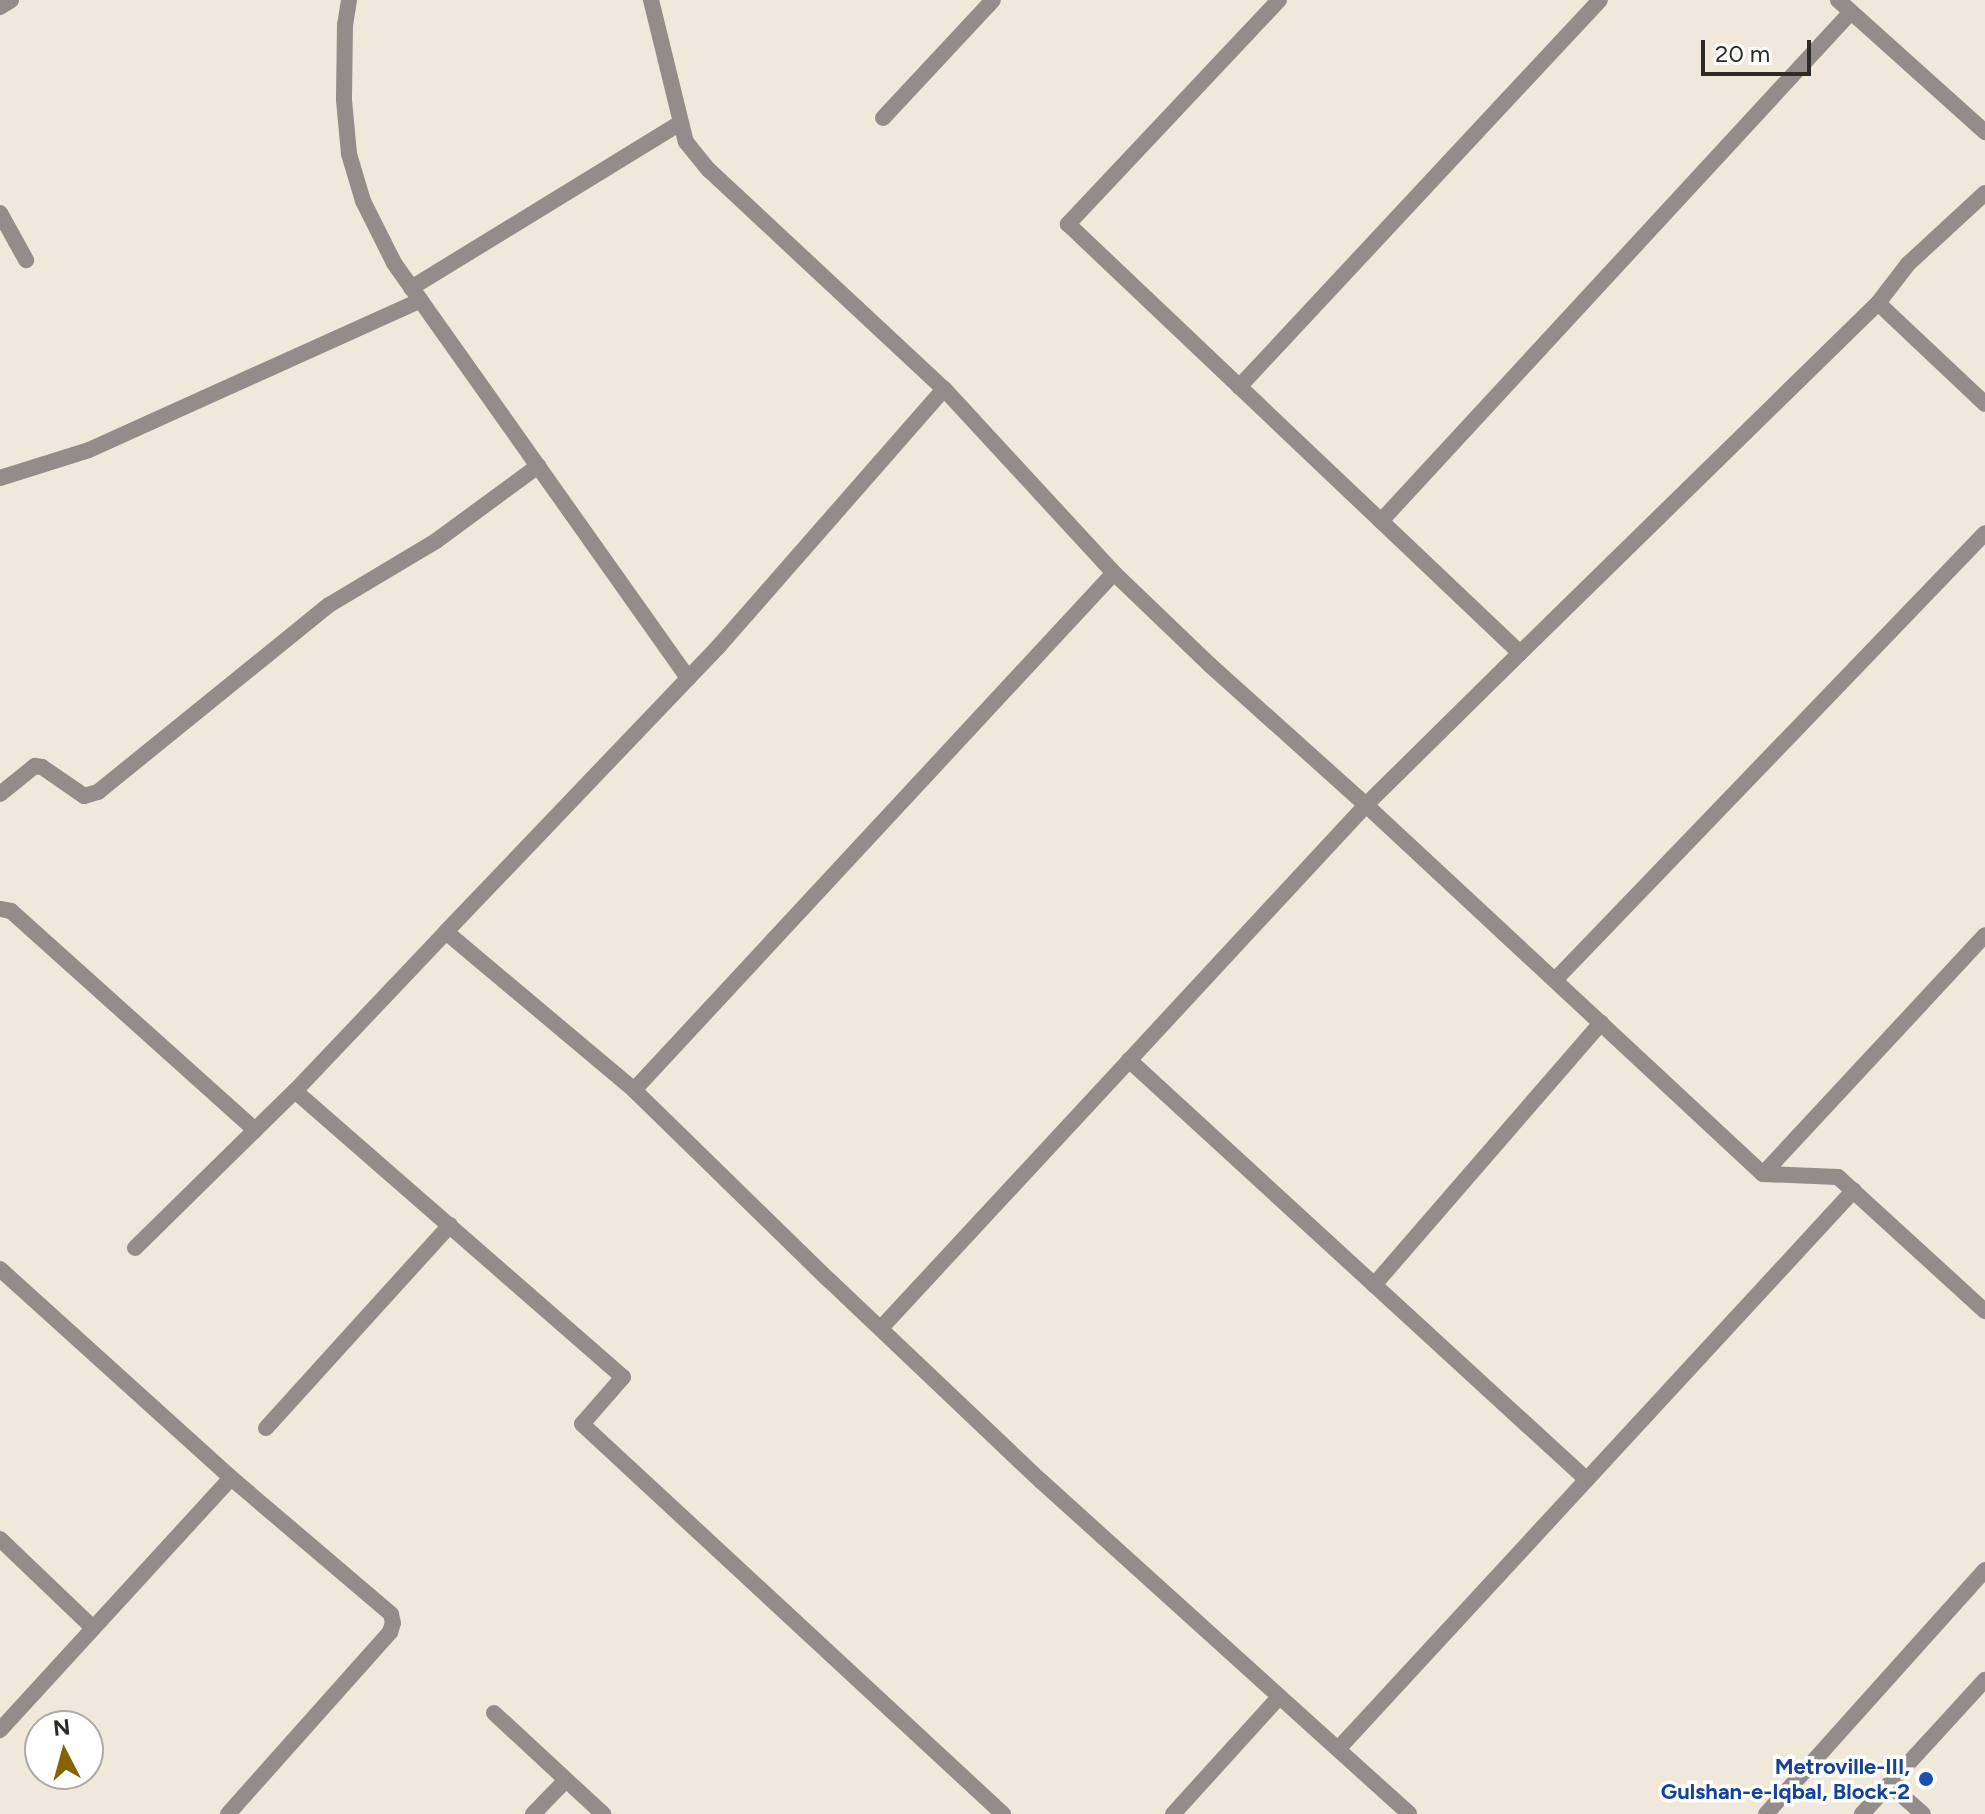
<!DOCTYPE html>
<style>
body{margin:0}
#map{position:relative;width:1985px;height:1814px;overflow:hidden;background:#efe8db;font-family:Figtree,sans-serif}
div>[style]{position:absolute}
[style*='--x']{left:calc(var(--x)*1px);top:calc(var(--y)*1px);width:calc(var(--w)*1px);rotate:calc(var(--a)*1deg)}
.minor>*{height:16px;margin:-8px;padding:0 8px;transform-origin:8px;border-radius:8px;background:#938c8b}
.tertiary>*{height:16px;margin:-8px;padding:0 8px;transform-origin:8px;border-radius:8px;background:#938c8b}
.dots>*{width:22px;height:22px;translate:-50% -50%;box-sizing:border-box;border:4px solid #fff;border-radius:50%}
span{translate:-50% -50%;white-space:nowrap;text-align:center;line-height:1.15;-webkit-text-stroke:7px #fff;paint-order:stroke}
.transit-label{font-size:22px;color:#164399;font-weight:700}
.right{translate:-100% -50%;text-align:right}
.north{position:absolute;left:24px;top:1710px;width:80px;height:80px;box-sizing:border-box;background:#fff;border:2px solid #abaaa8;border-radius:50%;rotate:354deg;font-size:22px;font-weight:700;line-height:32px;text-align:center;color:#2e2b26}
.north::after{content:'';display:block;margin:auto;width:28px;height:36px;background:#856400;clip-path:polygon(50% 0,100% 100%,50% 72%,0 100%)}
.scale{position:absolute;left:1701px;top:40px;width:110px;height:36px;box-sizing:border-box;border:4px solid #2e2b26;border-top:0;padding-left:10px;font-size:24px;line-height:28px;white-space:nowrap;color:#2e2b26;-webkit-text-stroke:6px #fff;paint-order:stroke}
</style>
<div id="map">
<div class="minor">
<div style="--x:349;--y:0;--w:25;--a:99"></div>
<div style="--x:345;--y:25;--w:75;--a:90.8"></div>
<div style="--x:344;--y:100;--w:54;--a:84.7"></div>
<div style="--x:349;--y:154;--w:49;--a:73.4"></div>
<div style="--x:363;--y:201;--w:69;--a:63.4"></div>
<div style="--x:394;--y:263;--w:509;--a:54.68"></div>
<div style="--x:651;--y:0;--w:146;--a:76.2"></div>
<div style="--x:686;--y:142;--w:36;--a:51"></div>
<div style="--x:709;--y:170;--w:321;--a:43"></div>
<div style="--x:1279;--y:0;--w:308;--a:133.3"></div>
<div style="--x:1068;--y:224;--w:623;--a:43.5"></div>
<div style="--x:1520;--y:653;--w:216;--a:135.4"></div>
<div style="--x:1366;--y:805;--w:542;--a:42.91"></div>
<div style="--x:1763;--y:1174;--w:75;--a:2.3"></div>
<div style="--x:1838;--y:1177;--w:199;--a:42.4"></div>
<div style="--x:1838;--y:0;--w:198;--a:41.9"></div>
<div style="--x:0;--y:7;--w:13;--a:-32"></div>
<div style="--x:883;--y:118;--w:161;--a:-47"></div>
<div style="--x:1985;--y:193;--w:105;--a:137.3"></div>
<div style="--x:1908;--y:264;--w:49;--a:127.6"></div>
<div style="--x:1878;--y:303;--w:147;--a:43.3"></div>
<div style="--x:0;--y:213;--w:54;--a:61"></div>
<div style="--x:411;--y:288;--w:316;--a:-31.5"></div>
<div style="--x:1239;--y:387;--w:529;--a:-46.99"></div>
<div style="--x:0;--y:478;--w:93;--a:-17.5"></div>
<div style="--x:89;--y:450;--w:364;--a:-24.3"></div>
<div style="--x:1381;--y:521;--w:693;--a:-47.28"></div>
<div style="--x:1520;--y:653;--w:501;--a:-44.35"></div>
<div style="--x:0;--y:794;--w:45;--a:-38.7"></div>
<div style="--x:35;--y:766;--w:7;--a:8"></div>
<div style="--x:42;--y:767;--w:51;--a:34.6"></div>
<div style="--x:84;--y:796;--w:15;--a:-16"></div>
<div style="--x:98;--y:792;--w:297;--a:-39"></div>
<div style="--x:329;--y:605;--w:125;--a:-30.9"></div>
<div style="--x:436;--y:541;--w:127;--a:-36.3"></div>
<div style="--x:0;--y:909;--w:11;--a:10"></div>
<div style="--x:11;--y:911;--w:328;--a:41.9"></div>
<div style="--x:446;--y:932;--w:219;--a:133.5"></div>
<div style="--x:295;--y:1091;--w:435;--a:41.1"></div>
<div style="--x:623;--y:1377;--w:62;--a:131.1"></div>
<div style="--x:582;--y:1424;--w:574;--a:42.81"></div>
<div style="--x:1555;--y:980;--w:620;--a:-46.11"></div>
<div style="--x:1129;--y:1060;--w:621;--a:42.52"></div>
<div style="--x:634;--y:1090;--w:705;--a:-47.13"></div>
<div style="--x:1763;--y:1174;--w:326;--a:-47.1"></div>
<div style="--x:135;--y:1248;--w:224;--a:-44.5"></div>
<div style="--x:0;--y:1269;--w:312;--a:42.1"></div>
<div style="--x:231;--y:1478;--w:342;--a:132.5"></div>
<div style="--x:1374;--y:1285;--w:347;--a:-49.1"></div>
<div style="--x:881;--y:1328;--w:713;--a:-47.16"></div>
<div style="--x:1366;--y:805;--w:210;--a:-138.1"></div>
<div style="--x:1210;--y:665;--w:133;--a:-136.2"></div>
<div style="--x:1114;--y:573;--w:251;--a:-132.7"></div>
<div style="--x:944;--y:389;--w:342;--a:131.2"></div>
<div style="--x:719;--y:646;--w:395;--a:133.7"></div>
<div style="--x:446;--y:932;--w:246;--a:40"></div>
<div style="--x:634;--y:1090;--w:272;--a:44.3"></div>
<div style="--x:829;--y:1280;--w:292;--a:43.5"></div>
<div style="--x:1041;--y:1481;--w:496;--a:42.1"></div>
<div style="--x:266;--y:1428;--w:274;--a:-47.8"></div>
<div style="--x:0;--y:1539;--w:127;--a:43.7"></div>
<div style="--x:494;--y:1713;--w:149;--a:42.8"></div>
<div style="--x:1339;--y:1748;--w:759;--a:-47.29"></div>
<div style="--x:1889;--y:1784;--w:45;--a:41.4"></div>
<div style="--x:228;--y:1814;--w:244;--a:-48.3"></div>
<div style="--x:390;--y:1632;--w:9;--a:-72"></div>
<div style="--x:393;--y:1623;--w:9;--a:-103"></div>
<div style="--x:391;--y:1614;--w:210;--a:-139.6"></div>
<div style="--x:533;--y:1814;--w:47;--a:-45.9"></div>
<div style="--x:1173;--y:1814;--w:158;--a:-47.8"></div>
</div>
<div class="tertiary">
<div style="--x:1766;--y:1814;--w:328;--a:-48.1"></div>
<div style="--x:1862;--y:1814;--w:182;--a:-47.5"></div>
</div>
<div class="dots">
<div style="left:1926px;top:1779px;background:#1a4fb4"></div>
</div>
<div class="transit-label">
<span class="right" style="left:1910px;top:1779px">Metroville-III,<br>Gulshan-e-Iqbal, Block-2</span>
</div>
<div class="north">N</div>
<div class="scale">20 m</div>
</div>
